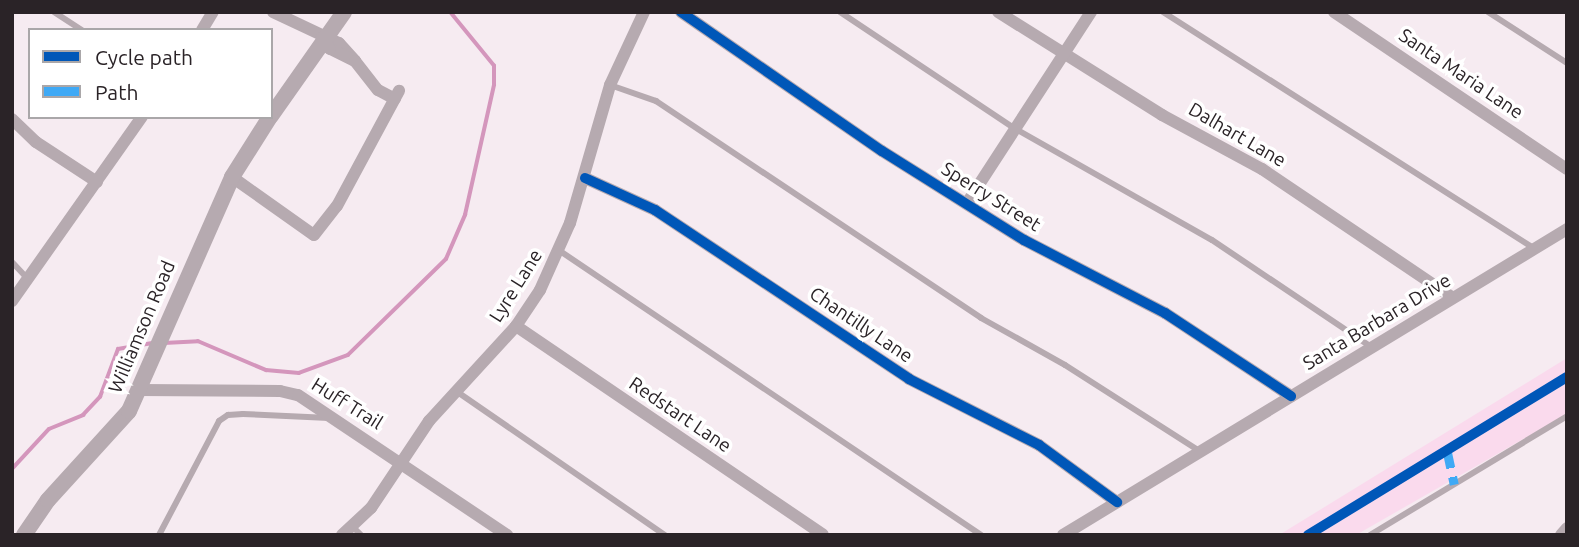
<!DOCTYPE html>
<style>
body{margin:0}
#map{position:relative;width:1579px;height:547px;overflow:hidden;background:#f6ebf1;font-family:Ubuntu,sans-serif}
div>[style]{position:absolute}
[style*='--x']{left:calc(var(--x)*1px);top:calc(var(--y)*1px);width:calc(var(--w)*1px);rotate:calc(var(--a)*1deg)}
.green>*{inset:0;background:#fadaed}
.stream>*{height:3.5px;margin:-1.75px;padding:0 1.75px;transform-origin:1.75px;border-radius:1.75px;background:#d496bc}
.service>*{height:6px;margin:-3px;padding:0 3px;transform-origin:3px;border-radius:3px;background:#b6aab0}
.minor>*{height:12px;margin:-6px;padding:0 6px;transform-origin:6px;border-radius:6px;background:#b6aab0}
.tertiary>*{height:16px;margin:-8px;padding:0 8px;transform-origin:8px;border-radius:8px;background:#b6aab0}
.quiet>*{height:9px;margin-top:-4.5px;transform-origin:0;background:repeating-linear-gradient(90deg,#3fa9f5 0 18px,transparent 0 27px)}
.cycleway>*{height:10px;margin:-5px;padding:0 5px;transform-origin:5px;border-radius:5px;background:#0057b8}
span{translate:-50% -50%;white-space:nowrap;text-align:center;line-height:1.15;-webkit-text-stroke:7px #fff;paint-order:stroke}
.street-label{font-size:19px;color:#2a2327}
.frame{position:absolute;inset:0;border:14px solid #2a2327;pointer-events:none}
.legend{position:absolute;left:28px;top:28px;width:245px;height:91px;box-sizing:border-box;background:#fff;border:2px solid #aaa7a9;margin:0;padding:9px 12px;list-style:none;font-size:21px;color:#2a2327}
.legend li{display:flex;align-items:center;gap:14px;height:35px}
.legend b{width:35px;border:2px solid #aaa7a9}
</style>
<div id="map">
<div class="green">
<div style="clip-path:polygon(1567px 358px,1567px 414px,1356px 535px,1279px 535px)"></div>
</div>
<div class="stream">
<div style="--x:164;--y:343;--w:34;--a:-3"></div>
<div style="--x:198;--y:341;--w:74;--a:23.1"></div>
<div style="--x:266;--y:370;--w:33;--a:5"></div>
<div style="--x:299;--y:373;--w:52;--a:-20.2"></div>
<div style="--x:348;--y:355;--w:137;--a:-44.4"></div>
<div style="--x:446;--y:259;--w:48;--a:-66.6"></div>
<div style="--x:465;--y:215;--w:133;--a:-77.4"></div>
<div style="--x:494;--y:85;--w:19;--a:-90"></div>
<div style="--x:494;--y:66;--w:70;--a:-129.2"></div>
<div style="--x:12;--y:469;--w:54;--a:-47.2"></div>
<div style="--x:49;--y:429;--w:37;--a:-22"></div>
<div style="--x:83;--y:415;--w:25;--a:-47"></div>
<div style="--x:100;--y:397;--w:51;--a:-69.4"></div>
<div style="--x:118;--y:349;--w:36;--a:-10"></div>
</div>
<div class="service">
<div style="--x:54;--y:12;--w:33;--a:33"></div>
<div style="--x:840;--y:12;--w:209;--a:33.7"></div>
<div style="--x:1014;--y:128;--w:227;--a:29.5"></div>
<div style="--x:1212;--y:240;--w:192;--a:33.9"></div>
<div style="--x:1163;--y:12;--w:439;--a:32.5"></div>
<div style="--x:1488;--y:12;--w:94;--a:32.8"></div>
<div style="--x:610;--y:85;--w:49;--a:19.2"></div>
<div style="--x:656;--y:101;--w:391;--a:33.7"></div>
<div style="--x:981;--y:318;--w:96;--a:29.2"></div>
<div style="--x:1065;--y:365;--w:161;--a:32.6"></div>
<div style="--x:560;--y:251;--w:508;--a:34"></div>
<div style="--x:12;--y:262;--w:23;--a:47"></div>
<div style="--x:456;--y:391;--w:254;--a:34.6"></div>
<div style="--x:354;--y:528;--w:10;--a:45"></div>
<div style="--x:159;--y:535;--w:129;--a:-62.2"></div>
<div style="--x:219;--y:421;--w:11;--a:-34"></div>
<div style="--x:228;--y:415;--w:15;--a:-4"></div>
<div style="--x:243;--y:414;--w:86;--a:2.7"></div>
<div style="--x:1370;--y:535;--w:230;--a:-31.1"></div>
</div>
<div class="minor">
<div style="--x:273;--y:12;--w:73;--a:25.2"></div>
<div style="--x:339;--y:43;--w:24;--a:48"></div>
<div style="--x:355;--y:61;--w:28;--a:-154"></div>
<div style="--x:330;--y:49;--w:14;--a:-126"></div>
<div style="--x:681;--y:12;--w:244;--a:34.7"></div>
<div style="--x:882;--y:151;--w:168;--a:32.1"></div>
<div style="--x:1024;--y:240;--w:159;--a:27.4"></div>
<div style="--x:1165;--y:313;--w:151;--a:33.4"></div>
<div style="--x:998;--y:12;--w:194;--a:32.1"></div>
<div style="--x:1162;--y:115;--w:114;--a:28.4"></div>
<div style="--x:1262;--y:169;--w:230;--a:34"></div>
<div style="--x:1334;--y:12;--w:281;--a:34"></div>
<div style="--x:202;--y:30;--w:21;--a:-59"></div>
<div style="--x:355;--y:61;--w:37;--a:52"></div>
<div style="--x:378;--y:90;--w:19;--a:28"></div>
<div style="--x:12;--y:119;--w:33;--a:44"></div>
<div style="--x:36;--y:142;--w:73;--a:33.3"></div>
<div style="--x:232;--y:177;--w:100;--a:35.3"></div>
<div style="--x:314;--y:235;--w:37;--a:-52"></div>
<div style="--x:337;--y:206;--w:131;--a:-61.7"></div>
<div style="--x:585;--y:178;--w:77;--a:24.6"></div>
<div style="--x:655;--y:210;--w:305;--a:33.6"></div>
<div style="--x:909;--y:379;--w:146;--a:26.9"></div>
<div style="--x:1039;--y:445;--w:97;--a:36.2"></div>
<div style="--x:967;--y:203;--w:228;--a:-57"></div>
<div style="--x:12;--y:301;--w:225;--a:-54.8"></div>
<div style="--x:516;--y:326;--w:371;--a:34.2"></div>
<div style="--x:139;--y:390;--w:141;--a:0.4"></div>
<div style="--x:280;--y:391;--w:18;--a:13"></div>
<div style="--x:298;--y:395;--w:252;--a:33.8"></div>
<div style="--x:342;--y:535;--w:40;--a:-43"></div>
<div style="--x:371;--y:508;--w:105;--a:-56.3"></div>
<div style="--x:429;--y:421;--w:129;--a:-47.5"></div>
<div style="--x:516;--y:326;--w:43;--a:-56.3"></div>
<div style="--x:540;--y:290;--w:73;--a:-65.9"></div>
<div style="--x:570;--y:223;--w:144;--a:-73.8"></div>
<div style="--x:610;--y:85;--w:81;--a:-65"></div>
<div style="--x:1063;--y:535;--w:590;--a:-31.26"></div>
<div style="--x:1561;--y:535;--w:9;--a:-49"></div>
</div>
<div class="tertiary">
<div style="--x:271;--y:116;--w:127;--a:-54.9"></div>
<div style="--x:24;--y:535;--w:42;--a:-55.6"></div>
<div style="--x:48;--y:500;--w:120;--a:-47.7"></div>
<div style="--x:129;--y:411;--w:256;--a:-66.2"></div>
<div style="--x:232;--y:177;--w:71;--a:-57.7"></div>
</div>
<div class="quiet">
<div style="--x:1447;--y:450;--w:35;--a:78"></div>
</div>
<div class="cycleway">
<div style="--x:681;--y:12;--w:244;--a:34.7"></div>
<div style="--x:882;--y:151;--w:168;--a:32.1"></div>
<div style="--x:1024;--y:240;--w:159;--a:27.4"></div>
<div style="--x:1165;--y:313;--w:151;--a:33.4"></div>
<div style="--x:585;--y:178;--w:77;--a:24.6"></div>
<div style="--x:655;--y:210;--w:305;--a:33.6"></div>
<div style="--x:909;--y:379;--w:146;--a:26.9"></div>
<div style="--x:1039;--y:445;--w:97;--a:36.2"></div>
<div style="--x:1308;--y:535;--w:303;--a:-31.4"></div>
</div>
<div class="street-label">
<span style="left:1461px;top:74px;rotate:34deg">Santa Maria Lane</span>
<span style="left:1237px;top:135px;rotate:30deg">Dalhart Lane</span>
<span style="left:991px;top:197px;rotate:32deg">Sperry Street</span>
<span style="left:516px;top:286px;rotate:-58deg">Lyre Lane</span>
<span style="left:1377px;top:322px;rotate:-31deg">Santa Barbara Drive</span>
<span style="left:861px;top:325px;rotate:34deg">Chantilly Lane</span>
<span style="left:142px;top:327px;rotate:-67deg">Williamson Road</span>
<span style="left:347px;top:404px;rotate:32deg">Huff Trail</span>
<span style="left:680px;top:415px;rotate:34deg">Redstart Lane</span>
</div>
<div class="frame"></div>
<ul class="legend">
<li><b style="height:9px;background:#0057b8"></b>Cycle path</li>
<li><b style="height:9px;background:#3fa9f5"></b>Path</li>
</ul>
</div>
